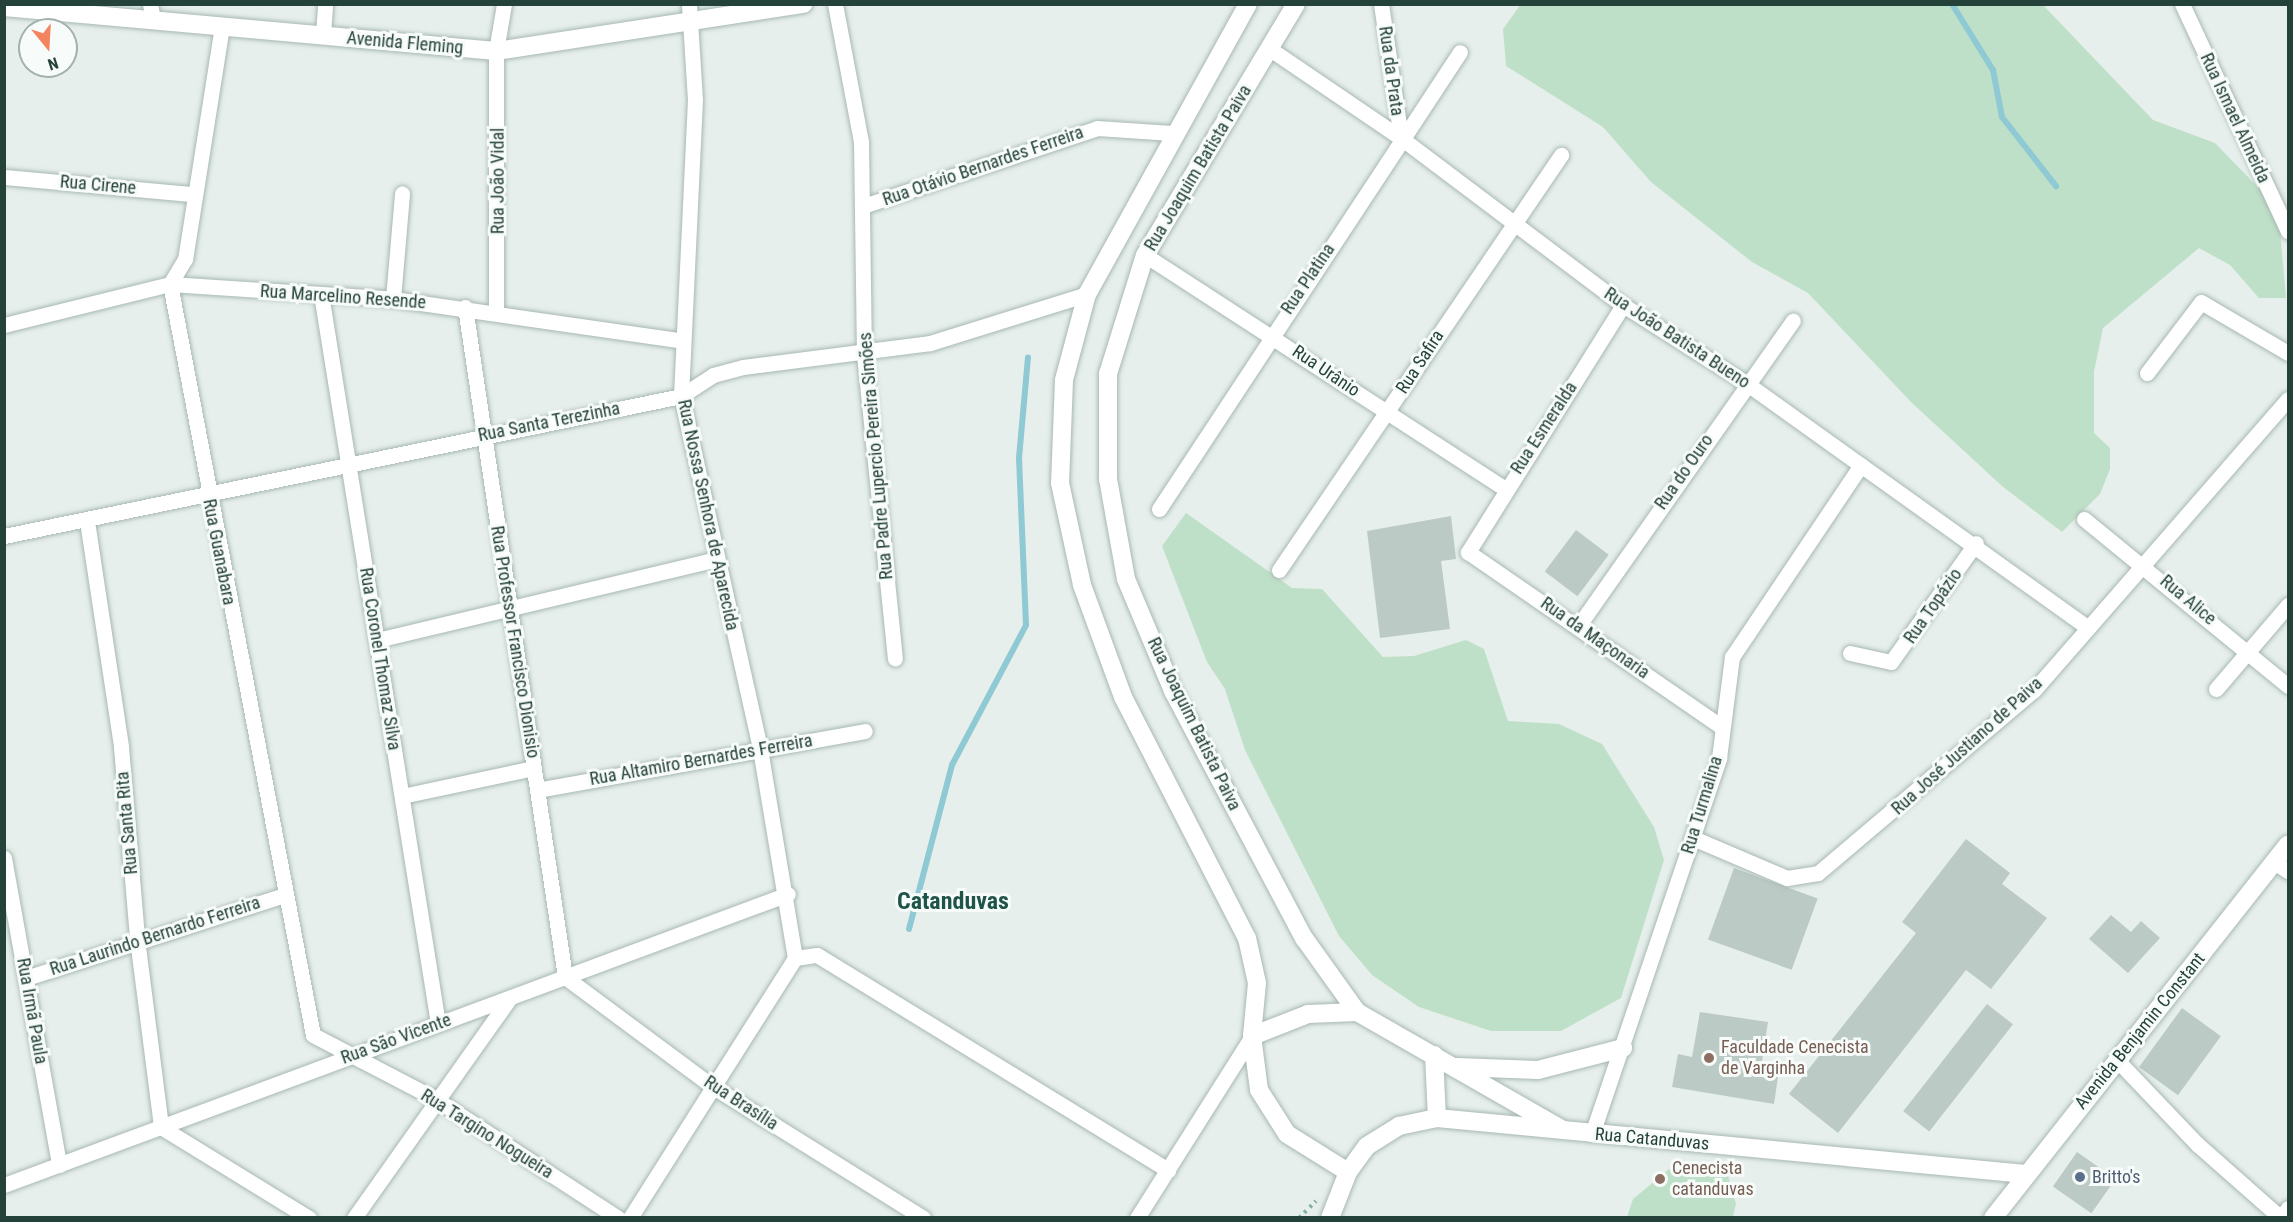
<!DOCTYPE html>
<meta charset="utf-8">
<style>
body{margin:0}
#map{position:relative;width:2293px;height:1222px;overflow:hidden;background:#e6efeb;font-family:"Roboto Condensed",sans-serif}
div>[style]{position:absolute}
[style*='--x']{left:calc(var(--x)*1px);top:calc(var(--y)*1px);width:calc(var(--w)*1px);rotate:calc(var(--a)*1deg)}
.green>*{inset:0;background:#bfe0c8}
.stream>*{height:6px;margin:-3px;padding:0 3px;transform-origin:3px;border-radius:3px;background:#8ec9d4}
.building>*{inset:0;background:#bbcac4;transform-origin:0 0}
.path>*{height:4px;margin-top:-2px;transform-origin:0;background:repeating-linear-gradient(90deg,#86b3a5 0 3px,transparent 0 7.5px)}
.roads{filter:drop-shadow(0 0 2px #a8b8b2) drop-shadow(0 0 2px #a8b8b2)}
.minor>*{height:15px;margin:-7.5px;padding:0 7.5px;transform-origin:7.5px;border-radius:7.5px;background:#fff}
.tertiary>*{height:18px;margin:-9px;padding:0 9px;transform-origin:9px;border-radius:9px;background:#fff}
.secondary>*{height:18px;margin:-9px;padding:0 9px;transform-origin:9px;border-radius:9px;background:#fff}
.dots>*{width:16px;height:16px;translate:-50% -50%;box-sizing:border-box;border:3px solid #f7fbf9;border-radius:50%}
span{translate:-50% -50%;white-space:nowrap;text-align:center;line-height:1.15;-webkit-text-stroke:6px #f7fbf9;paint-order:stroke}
.street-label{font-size:18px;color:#24423a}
.education-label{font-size:18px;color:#785e54}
.left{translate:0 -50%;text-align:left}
.service-label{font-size:18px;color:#4e5e75}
.district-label{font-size:24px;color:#1f5548;font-weight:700}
.frame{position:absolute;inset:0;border:6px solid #24423a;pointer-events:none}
.north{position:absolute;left:18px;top:18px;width:60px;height:60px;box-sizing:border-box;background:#f7fbf9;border:2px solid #a3b1ad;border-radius:50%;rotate:162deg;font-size:16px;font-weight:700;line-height:24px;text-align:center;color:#24423a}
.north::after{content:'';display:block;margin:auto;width:21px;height:27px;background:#f4845f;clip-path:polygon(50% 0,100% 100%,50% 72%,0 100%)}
</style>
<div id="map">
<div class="green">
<div style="clip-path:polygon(1521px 4px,2043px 5px,2153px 120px,2215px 143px,2278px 208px,2286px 298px,2259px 298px,2230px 265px,2199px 248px,2103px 328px,2094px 372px,2094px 433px,2110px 448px,2110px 469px,2100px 494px,2062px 532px,2002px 486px,1911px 402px,1808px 293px,1752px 262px,1651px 182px,1603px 127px,1506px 66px,1503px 29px)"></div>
<div style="clip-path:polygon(1186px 513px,1292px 588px,1322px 589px,1383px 657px,1414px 656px,1466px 640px,1484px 649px,1508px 721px,1559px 724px,1602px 744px,1654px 827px,1664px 860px,1621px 998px,1561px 1031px,1491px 1031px,1419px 1007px,1372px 975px,1339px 936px,1245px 750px,1225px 689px,1207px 662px,1162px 546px)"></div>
<div style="clip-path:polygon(1673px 1166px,1726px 1169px,1736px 1204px,1733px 1217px,1627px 1217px,1633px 1199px)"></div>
</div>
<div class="stream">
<div style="--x:1952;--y:4;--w:78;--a:58.2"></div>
<div style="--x:1993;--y:70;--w:48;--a:79.2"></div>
<div style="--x:2002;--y:117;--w:88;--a:52"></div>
<div style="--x:909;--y:929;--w:170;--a:-75.3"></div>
<div style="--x:952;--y:765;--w:158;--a:-62.1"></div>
<div style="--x:1026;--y:625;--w:167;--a:-92.4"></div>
<div style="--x:1019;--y:458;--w:101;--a:-84.9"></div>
</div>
<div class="building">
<div style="clip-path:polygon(1451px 516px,1456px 559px,1441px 561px,1450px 629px,1380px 638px,1367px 531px)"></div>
<div style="left:1576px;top:530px;width:41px;height:52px;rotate:37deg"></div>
<div style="clip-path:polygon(1966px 839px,2010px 873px,2002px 884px,2047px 918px,1991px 989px,1966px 970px,1838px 1133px,1789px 1094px,1916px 933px,1902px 922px)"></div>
<div style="left:1734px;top:868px;width:89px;height:76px;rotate:20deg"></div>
<div style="clip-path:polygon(2111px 915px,2131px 932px,2141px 921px,2160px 938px,2128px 973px,2089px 939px)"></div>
<div style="left:1987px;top:1004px;width:33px;height:136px;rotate:38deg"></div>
<div style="left:2182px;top:1008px;width:48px;height:73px;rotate:36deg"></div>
<div style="clip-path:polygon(1700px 1012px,1768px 1022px,1761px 1067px,1779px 1070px,1774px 1104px,1672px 1087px,1678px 1054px,1692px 1057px)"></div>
<div style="left:2077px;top:1152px;width:47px;height:42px;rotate:35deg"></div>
</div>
<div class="path">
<div style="--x:1299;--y:1218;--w:24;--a:-45"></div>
</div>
<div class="roads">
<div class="minor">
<div style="--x:150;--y:4;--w:16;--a:79"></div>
<div style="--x:835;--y:4;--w:139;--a:79.3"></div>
<div style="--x:861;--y:141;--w:213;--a:89.2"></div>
<div style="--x:864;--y:354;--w:306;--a:84.2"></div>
<div style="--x:1381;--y:4;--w:135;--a:81.5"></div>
<div style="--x:2182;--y:4;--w:251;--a:65"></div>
<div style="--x:222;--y:26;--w:236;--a:99"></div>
<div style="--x:185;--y:259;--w:29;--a:121"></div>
<div style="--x:170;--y:284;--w:764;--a:79.22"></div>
<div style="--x:313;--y:1035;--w:136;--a:27.5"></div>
<div style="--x:434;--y:1098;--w:220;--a:33.1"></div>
<div style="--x:323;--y:35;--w:31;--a:-86"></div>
<div style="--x:1270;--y:49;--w:158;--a:34.2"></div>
<div style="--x:1401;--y:138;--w:278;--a:37"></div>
<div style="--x:1623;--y:305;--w:146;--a:32.4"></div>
<div style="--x:1746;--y:383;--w:418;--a:35.6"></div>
<div style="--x:4;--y:177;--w:188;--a:5.2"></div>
<div style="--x:866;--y:205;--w:243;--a:-18.4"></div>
<div style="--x:1097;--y:128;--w:75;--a:3.8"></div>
<div style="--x:1145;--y:255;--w:429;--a:33"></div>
<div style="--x:321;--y:294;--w:739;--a:80.89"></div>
<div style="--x:393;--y:299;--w:106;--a:-85.1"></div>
<div style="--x:1623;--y:305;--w:292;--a:122.1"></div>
<div style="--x:1468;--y:552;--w:306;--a:34.6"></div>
<div style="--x:465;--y:307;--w:677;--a:81.51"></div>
<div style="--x:565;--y:977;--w:183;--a:36.6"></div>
<div style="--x:712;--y:1086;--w:249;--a:32"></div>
<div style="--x:496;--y:311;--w:260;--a:-90"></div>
<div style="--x:496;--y:51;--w:48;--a:-80.3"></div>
<div style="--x:4;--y:325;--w:171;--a:-13.9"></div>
<div style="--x:170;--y:284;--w:224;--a:3.8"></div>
<div style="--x:393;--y:299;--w:293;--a:8.2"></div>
<div style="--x:2147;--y:373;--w:89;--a:-52.7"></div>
<div style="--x:2201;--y:302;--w:101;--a:30.4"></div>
<div style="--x:1159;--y:509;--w:547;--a:-56.63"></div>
<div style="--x:2084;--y:519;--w:264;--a:39.3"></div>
<div style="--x:87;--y:521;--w:229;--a:81.4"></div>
<div style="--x:121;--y:747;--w:193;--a:85.2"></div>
<div style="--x:137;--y:939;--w:190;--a:82.7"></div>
<div style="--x:161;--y:1127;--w:174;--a:31.6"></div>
<div style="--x:4;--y:536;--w:691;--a:-11.68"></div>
<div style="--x:681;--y:396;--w:38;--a:-33"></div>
<div style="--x:713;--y:375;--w:31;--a:-15"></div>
<div style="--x:743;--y:367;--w:189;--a:-7.3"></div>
<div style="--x:930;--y:343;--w:164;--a:-17.3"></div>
<div style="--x:1279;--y:570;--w:502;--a:-55.8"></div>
<div style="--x:1579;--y:625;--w:372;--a:-54.9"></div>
<div style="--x:377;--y:640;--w:349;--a:-13.4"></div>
<div style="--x:1850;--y:653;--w:42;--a:12.4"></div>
<div style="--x:1891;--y:662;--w:146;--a:-54.5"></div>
<div style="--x:2216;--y:689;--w:111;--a:-49.4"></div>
<div style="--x:537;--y:790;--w:333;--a:-10.2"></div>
<div style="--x:402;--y:796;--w:135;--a:-12"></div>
<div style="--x:1693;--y:838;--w:102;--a:23.1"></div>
<div style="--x:1787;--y:878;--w:31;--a:-9"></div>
<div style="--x:1818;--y:873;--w:283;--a:-40.3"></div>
<div style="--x:2034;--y:690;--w:386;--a:-48.9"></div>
<div style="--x:4;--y:858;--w:312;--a:79.8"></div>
<div style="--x:2274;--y:862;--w:17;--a:33"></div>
<div style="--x:795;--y:958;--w:22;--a:-8"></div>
<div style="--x:817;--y:955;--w:412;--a:31.5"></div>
<div style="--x:26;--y:978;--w:272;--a:-17.8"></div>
<div style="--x:2118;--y:1061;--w:115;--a:46.4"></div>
<div style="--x:2197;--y:1144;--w:112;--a:41.4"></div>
<div style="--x:2281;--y:1218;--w:12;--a:-55"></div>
<div style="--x:1592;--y:1134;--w:397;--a:-71.3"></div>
<div style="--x:1719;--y:758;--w:102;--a:-82.7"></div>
<div style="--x:1732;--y:657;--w:231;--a:-56.1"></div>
<div style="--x:4;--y:1185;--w:836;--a:-20.36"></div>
<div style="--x:354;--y:1218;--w:270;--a:-54.7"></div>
<div style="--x:630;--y:1218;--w:308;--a:-57.6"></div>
<div style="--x:795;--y:958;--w:213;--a:-99.5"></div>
<div style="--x:760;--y:748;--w:361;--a:-102.6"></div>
<div style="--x:681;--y:396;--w:296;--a:-87.3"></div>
<div style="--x:695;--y:100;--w:96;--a:-93.6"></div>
<div style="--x:1137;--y:1218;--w:215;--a:-57.7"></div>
</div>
<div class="tertiary">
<div style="--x:4;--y:7;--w:494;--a:5.1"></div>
<div style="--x:496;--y:51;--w:311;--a:-8.7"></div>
</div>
<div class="secondary">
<div style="--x:1248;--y:4;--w:332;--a:119"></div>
<div style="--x:1087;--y:294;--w:89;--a:105"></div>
<div style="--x:1064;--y:380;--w:103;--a:92.2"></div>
<div style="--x:1060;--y:483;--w:104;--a:77.8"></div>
<div style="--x:1082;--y:585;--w:119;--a:69.9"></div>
<div style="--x:1123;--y:697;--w:271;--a:62.8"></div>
<div style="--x:1247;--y:938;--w:46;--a:77.5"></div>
<div style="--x:1257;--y:983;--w:53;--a:95.4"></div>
<div style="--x:1252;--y:1036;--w:54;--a:82.6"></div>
<div style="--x:1259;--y:1090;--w:52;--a:57.5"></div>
<div style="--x:1287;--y:1134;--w:72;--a:31.9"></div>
<div style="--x:1296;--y:4;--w:293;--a:121"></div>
<div style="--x:1145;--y:255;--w:125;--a:107.3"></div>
<div style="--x:1108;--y:374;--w:105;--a:90"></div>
<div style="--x:1108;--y:479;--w:102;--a:79.8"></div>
<div style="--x:1126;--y:579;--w:121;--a:67.2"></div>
<div style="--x:1173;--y:691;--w:280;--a:62.1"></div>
<div style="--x:1304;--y:938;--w:91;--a:54.4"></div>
<div style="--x:1357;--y:1012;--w:237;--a:29.8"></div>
<div style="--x:1252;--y:1036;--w:60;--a:-21.4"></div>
<div style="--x:1308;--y:1014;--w:49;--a:-2.3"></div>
<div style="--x:1434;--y:1055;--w:63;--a:87.3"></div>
<div style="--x:1457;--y:1067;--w:81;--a:2.1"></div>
<div style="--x:1538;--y:1070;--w:88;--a:-14.5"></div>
<div style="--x:1330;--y:1218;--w:49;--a:-68.6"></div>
<div style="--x:1348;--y:1172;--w:32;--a:-54"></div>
<div style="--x:1367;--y:1146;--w:38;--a:-32"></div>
<div style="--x:1399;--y:1126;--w:39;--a:-12"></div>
<div style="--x:1437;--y:1118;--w:591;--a:5.44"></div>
<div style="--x:1993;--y:1218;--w:476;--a:-51.7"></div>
</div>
</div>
<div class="dots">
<div style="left:1709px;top:1058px;background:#8d6e63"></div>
<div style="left:2080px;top:1177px;background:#5c6f8a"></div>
<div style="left:1660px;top:1179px;background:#8d6e63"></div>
</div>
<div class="street-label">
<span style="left:405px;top:43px;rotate:5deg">Avenida Fleming</span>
<span style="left:1391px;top:71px;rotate:82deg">Rua da Prata</span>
<span style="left:2235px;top:118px;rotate:65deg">Rua Ismael Almeida</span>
<span style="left:983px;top:166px;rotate:-19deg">Rua Otávio Bernardes Ferreira</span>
<span style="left:1198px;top:168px;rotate:-59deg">Rua Joaquim Batista Paiva</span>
<span style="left:498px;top:181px;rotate:-90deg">Rua João Vidal</span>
<span style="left:98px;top:185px;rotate:5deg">Rua Cirene</span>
<span style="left:1308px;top:279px;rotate:-56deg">Rua Platina</span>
<span style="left:343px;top:297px;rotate:4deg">Rua Marcelino Resende</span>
<span style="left:1677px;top:338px;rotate:33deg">Rua João Batista Bueno</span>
<span style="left:1420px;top:362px;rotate:-57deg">Rua Safira</span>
<span style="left:1326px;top:371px;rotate:34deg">Rua Urânio</span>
<span style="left:549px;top:422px;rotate:-11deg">Rua Santa Terezinha</span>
<span style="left:1544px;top:428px;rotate:-57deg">Rua Esmeralda</span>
<span style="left:876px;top:456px;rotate:-95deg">Rua Padre Lupercio Pereira Simões</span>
<span style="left:1684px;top:472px;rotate:-55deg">Rua do Ouro</span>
<span style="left:708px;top:515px;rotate:78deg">Rua Nossa Senhora de Aparecida</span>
<span style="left:219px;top:552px;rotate:79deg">Rua Guanabara</span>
<span style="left:2188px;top:600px;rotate:40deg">Rua Alice</span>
<span style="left:1933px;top:606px;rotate:-55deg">Rua Topázio</span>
<span style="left:1595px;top:638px;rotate:35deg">Rua da Maçonaria</span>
<span style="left:515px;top:642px;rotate:81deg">Rua Professor Francisco Dionisio</span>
<span style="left:380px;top:659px;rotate:81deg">Rua Coronel Thomaz Silva</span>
<span style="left:1194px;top:724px;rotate:64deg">Rua Joaquim Batista Paiva</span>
<span style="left:1967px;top:746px;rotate:-42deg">Rua José Justiano de Paiva</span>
<span style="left:701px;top:760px;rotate:-10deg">Rua Altamiro Bernardes Ferreira</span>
<span style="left:1702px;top:805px;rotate:-73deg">Rua Turmalina</span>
<span style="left:127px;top:823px;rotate:-95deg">Rua Santa Rita</span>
<span style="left:155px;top:936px;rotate:-18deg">Rua Laurindo Bernardo Ferreira</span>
<span style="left:32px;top:1011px;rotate:80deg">Rua Irmã Paula</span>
<span style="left:2140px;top:1031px;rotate:-51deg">Avenida Benjamin Constant</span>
<span style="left:396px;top:1039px;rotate:-20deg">Rua São Vicente</span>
<span style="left:741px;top:1103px;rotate:33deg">Rua Brasília</span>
<span style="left:487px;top:1134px;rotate:32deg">Rua Targino Nogueira</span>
<span style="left:1652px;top:1139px;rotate:5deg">Rua Catanduvas</span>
</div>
<div class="education-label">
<span class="left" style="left:1721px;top:1058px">Faculdade Cenecista<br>de Varginha</span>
<span class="left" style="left:1672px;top:1179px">Cenecista<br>catanduvas</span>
</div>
<div class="service-label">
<span class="left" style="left:2092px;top:1177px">Britto's</span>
</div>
<div class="district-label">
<span style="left:953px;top:902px">Catanduvas</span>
</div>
<div class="frame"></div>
<div class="north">N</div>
</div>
